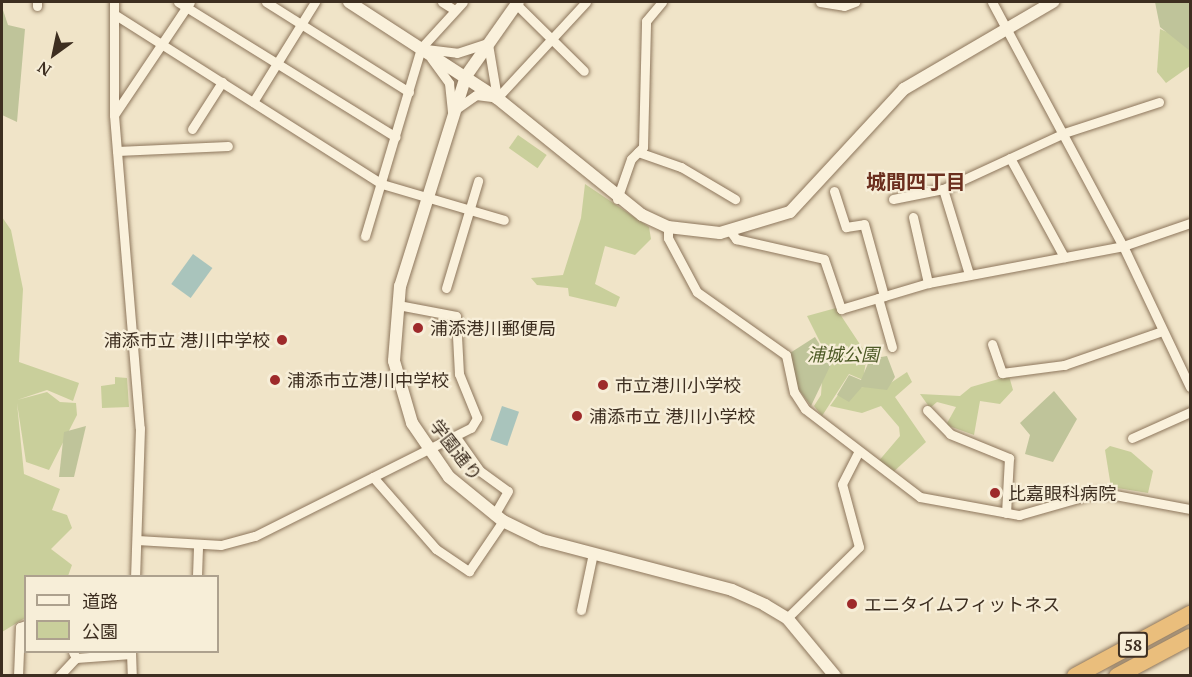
<!DOCTYPE html>
<meta charset="utf-8">
<style>
body{margin:0}
#map{position:relative;width:1192px;height:677px;overflow:hidden;background:#f0e4c8;font-family:"PT Serif","Noto Sans JP",serif}
div>[style]{position:absolute}
[style*='--x']{left:calc(var(--x)*1px);top:calc(var(--y)*1px);width:calc(var(--w)*1px);rotate:calc(var(--a)*1deg)}
.green>*{inset:0;background:#c9cf9b;transform-origin:0 0}
.cemetery>*{inset:0;background:#bfc49a}
.water>*{inset:0;background:#a9c4bc;transform-origin:0 0}
.roads{filter:drop-shadow(0 0 2px #8d765c) drop-shadow(0 0 2px #8d765c)}
.minor>*{height:9px;margin:-4.5px;padding:0 4.5px;transform-origin:4.5px;border-radius:4.5px;background:#faf1dc}
.tertiary>*{height:12px;margin:-6px;padding:0 6px;transform-origin:6px;border-radius:6px;background:#faf1dc}
.trunk>*{height:16px;margin:-8px;padding:0 8px;transform-origin:8px;border-radius:8px;background:#eabe7c}
.dots>*{width:16px;height:16px;translate:-50% -50%;box-sizing:border-box;border:3px solid #f7eed8;border-radius:50%}
span{translate:-50% -50%;white-space:nowrap;text-align:center;line-height:1.15;-webkit-text-stroke:4.5px #f7eed8;paint-order:stroke}
.shield-label span{padding:2px 4px;background:#f7eed8;border:2px solid;border-radius:4px;-webkit-text-stroke-width:0}
.shield-label{font-size:16px;color:#3d2e20;font-weight:700}
.poi-label{font-size:18px;color:#3d2e20}
.left{translate:0 -50%;text-align:left}
.right{translate:-100% -50%;text-align:right}
.park-label{font-size:18px;color:#4d5a26;font-style:italic}
.street-label{font-size:18px;color:#3d2e20}
.neighbourhood-label{font-size:20px;color:#6b2e1e;font-weight:700}
.frame{position:absolute;inset:0;border:3px solid #3d2e20;pointer-events:none}
.legend{position:absolute;left:24px;top:575px;width:195px;height:78px;box-sizing:border-box;background:#f7eed8;border:2px solid #ada18e;margin:0;padding:8px 10px;list-style:none;font-size:18px;color:#3d2e20}
.legend li{display:flex;align-items:center;gap:12px;height:30px}
.legend b{width:30px;border:2px solid #ada18e}
.north{position:absolute;left:24px;top:24px;width:60px;height:60px;-webkit-text-stroke:4px #f7eed8;paint-order:stroke;rotate:213deg;font-size:16px;font-weight:700;line-height:24px;text-align:center;color:#3d2e20}
.north::after{content:'';display:block;margin:auto;width:21px;height:27px;background:#3d2e20;clip-path:polygon(50% 0,100% 100%,50% 72%,0 100%)}
</style>
<div id="map">
<div class="green">
<div style="clip-path:polygon(1160px 29px,1190px 42px,1190px 66px,1166px 83px,1157px 72px)"></div>
<div style="left:518px;top:135px;width:35px;height:16px;rotate:35deg"></div>
<div style="clip-path:polygon(585px 184px,649px 227px,651px 239px,635px 255px,605px 246px,595px 284px,620px 297px,616px 307px,569px 296px,568px 288px,537px 285px,531px 278px,563px 275px,581px 218px)"></div>
<div style="clip-path:polygon(2px 217px,11px 230px,23px 289px,19px 362px,79px 383px,73px 401px,47px 390px,17px 400px,47px 392px,60px 402px,76px 403px,77px 415px,49px 470px,26px 462px,17px 403px,24px 474px,60px 489px,52px 510px,67px 515px,72px 528px,51px 549px,72px 565px,68px 576px,26px 576px,25px 618px,2px 632px)"></div>
<div style="clip-path:polygon(836px 308px,867px 355px,863px 380px,849px 374px,822px 416px,814px 406px,821px 395px,824px 350px,807px 316px)"></div>
<div style="clip-path:polygon(907px 372px,912px 382px,895px 397px,926px 442px,891px 474px,877px 463px,900px 436px,899px 427px,881px 406px,862px 413px,830px 406px,843px 388px,886px 386px)"></div>
<div style="clip-path:polygon(1009px 376px,1013px 390px,1000px 404px,980px 401px,974px 435px,946px 425px,956px 407px,937px 402px,930px 408px,920px 394px,960px 396px,971px 387px)"></div>
<div style="clip-path:polygon(115px 377px,127px 378px,129px 407px,102px 408px,101px 386px,115px 384px)"></div>
<div style="clip-path:polygon(1110px 446px,1131px 452px,1153px 471px,1148px 493px,1111px 487px,1105px 450px)"></div>
</div>
<div class="cemetery">
<div style="clip-path:polygon(1155px 2px,1190px 2px,1190px 51px,1160px 27px)"></div>
<div style="clip-path:polygon(2px 7px,8px 25px,25px 29px,17px 122px,2px 115px)"></div>
<div style="clip-path:polygon(815px 337px,820px 345px,826px 343px,832px 362px,811px 406px,796px 386px,790px 353px)"></div>
<div style="clip-path:polygon(887px 356px,895px 377px,887px 390px,862px 387px,849px 402px,837px 395px,849px 375px,861px 380px,870px 359px)"></div>
<div style="clip-path:polygon(1054px 391px,1077px 419px,1053px 462px,1025px 454px,1030px 435px,1020px 423px)"></div>
<div style="clip-path:polygon(86px 426px,74px 477px,59px 477px,64px 432px)"></div>
</div>
<div class="water">
<div style="left:193px;top:254px;width:24px;height:37px;rotate:36deg"></div>
<div style="left:502px;top:406px;width:18px;height:36px;rotate:19deg"></div>
</div>
<div class="roads">
<div class="minor">
<div style="--x:37;--y:2;--w:4;--a:90"></div>
<div style="--x:114;--y:2;--w:113;--a:90"></div>
<div style="--x:114;--y:115;--w:314;--a:85.3"></div>
<div style="--x:140;--y:428;--w:148;--a:91.9"></div>
<div style="--x:178;--y:2;--w:256;--a:31.8"></div>
<div style="--x:266;--y:2;--w:169;--a:32.2"></div>
<div style="--x:442;--y:2;--w:15;--a:32"></div>
<div style="--x:514;--y:2;--w:98;--a:44.6"></div>
<div style="--x:820;--y:2;--w:24;--a:9"></div>
<div style="--x:844;--y:6;--w:12;--a:-20"></div>
<div style="--x:992;--y:2;--w:277;--a:61.8"></div>
<div style="--x:1123;--y:246;--w:156;--a:64.6"></div>
<div style="--x:114;--y:14;--w:317;--a:32.4"></div>
<div style="--x:382;--y:184;--w:127;--a:16.4"></div>
<div style="--x:488;--y:44;--w:55;--a:80.5"></div>
<div style="--x:426;--y:49;--w:31;--a:7"></div>
<div style="--x:457;--y:53;--w:32;--a:-18"></div>
<div style="--x:431;--y:58;--w:31;--a:54"></div>
<div style="--x:449;--y:83;--w:30;--a:84"></div>
<div style="--x:497;--y:98;--w:131;--a:-47.2"></div>
<div style="--x:253;--y:102;--w:118;--a:-58.2"></div>
<div style="--x:456;--y:109;--w:24;--a:-35"></div>
<div style="--x:476;--y:95;--w:16;--a:7"></div>
<div style="--x:114;--y:115;--w:136;--a:-56.1"></div>
<div style="--x:192;--y:129;--w:56;--a:-57.4"></div>
<div style="--x:117;--y:151;--w:111;--a:-2.6"></div>
<div style="--x:638;--y:152;--w:46;--a:19.2"></div>
<div style="--x:681;--y:167;--w:63;--a:30.7"></div>
<div style="--x:1010;--y:158;--w:113;--a:61.4"></div>
<div style="--x:943;--y:189;--w:89;--a:73"></div>
<div style="--x:834;--y:191;--w:38;--a:72"></div>
<div style="--x:846;--y:227;--w:18;--a:-9"></div>
<div style="--x:864;--y:224;--w:75;--a:74.5"></div>
<div style="--x:617;--y:199;--w:42;--a:-70.7"></div>
<div style="--x:631;--y:159;--w:17;--a:-45"></div>
<div style="--x:643;--y:147;--w:126;--a:-88.6"></div>
<div style="--x:646;--y:21;--w:25;--a:-50"></div>
<div style="--x:893;--y:199;--w:51;--a:-11.3"></div>
<div style="--x:943;--y:189;--w:133;--a:-24.8"></div>
<div style="--x:1064;--y:133;--w:100;--a:-18.1"></div>
<div style="--x:913;--y:217;--w:68;--a:77.2"></div>
<div style="--x:668;--y:227;--w:11;--a:90"></div>
<div style="--x:668;--y:238;--w:61;--a:61.8"></div>
<div style="--x:697;--y:292;--w:109;--a:35.3"></div>
<div style="--x:786;--y:355;--w:38;--a:78"></div>
<div style="--x:794;--y:392;--w:20;--a:57"></div>
<div style="--x:805;--y:409;--w:145;--a:37.4"></div>
<div style="--x:920;--y:497;--w:101;--a:10.3"></div>
<div style="--x:1019;--y:515;--w:83;--a:-16"></div>
<div style="--x:1099;--y:492;--w:93;--a:10.6"></div>
<div style="--x:731;--y:232;--w:9;--a:54"></div>
<div style="--x:736;--y:239;--w:90;--a:12.8"></div>
<div style="--x:824;--y:259;--w:53;--a:71.2"></div>
<div style="--x:841;--y:309;--w:91;--a:-16.6"></div>
<div style="--x:928;--y:283;--w:198;--a:-10.7"></div>
<div style="--x:1123;--y:246;--w:71;--a:-18.9"></div>
<div style="--x:365;--y:236;--w:196;--a:-73.4"></div>
<div style="--x:421;--y:48;--w:62;--a:-47.6"></div>
<div style="--x:446;--y:288;--w:112;--a:-73.3"></div>
<div style="--x:878;--y:298;--w:51;--a:74.1"></div>
<div style="--x:992;--y:344;--w:31;--a:71"></div>
<div style="--x:1002;--y:373;--w:63;--a:-7.4"></div>
<div style="--x:1064;--y:365;--w:104;--a:-19.1"></div>
<div style="--x:927;--y:410;--w:33;--a:46"></div>
<div style="--x:950;--y:434;--w:64;--a:22.1"></div>
<div style="--x:1009;--y:458;--w:55;--a:93.1"></div>
<div style="--x:456;--y:437;--w:42;--a:54.8"></div>
<div style="--x:480;--y:471;--w:34;--a:36"></div>
<div style="--x:508;--y:491;--w:28;--a:120"></div>
<div style="--x:1132;--y:438;--w:64;--a:-24.1"></div>
<div style="--x:373;--y:477;--w:96;--a:48.8"></div>
<div style="--x:436;--y:549;--w:40;--a:34"></div>
<div style="--x:469;--y:571;--w:60;--a:-55.8"></div>
<div style="--x:137;--y:540;--w:84;--a:3.4"></div>
<div style="--x:221;--y:545;--w:35;--a:-15"></div>
<div style="--x:255;--y:536;--w:241;--a:-26.6"></div>
<div style="--x:471;--y:428;--w:12;--a:-59"></div>
<div style="--x:477;--y:418;--w:48;--a:-112.2"></div>
<div style="--x:459;--y:374;--w:58;--a:-93"></div>
<div style="--x:456;--y:316;--w:59;--a:-169.3"></div>
<div style="--x:197;--y:576;--w:31;--a:-88"></div>
<div style="--x:581;--y:610;--w:58;--a:-78.1"></div>
<div style="--x:787;--y:618;--w:101;--a:-44.6"></div>
<div style="--x:859;--y:547;--w:65;--a:-105.1"></div>
<div style="--x:842;--y:484;--w:34;--a:-63"></div>
<div style="--x:73;--y:652;--w:7;--a:63"></div>
<div style="--x:76;--y:658;--w:55;--a:-4.2"></div>
<div style="--x:131;--y:652;--w:24;--a:88"></div>
<div style="--x:18;--y:676;--w:49;--a:-87.7"></div>
<div style="--x:20;--y:627;--w:6;--a:-18"></div>
<div style="--x:59;--y:676;--w:25;--a:-47"></div>
</div>
<div class="tertiary">
<div style="--x:349;--y:2;--w:176;--a:33"></div>
<div style="--x:497;--y:98;--w:186;--a:38.9"></div>
<div style="--x:642;--y:215;--w:29;--a:25"></div>
<div style="--x:668;--y:227;--w:52;--a:6.6"></div>
<div style="--x:720;--y:233;--w:73;--a:-16.7"></div>
<div style="--x:790;--y:212;--w:168;--a:-47.2"></div>
<div style="--x:904;--y:89;--w:173;--a:-30.3"></div>
<div style="--x:518;--y:2;--w:90;--a:125.1"></div>
<div style="--x:466;--y:76;--w:220;--a:107.4"></div>
<div style="--x:400;--y:286;--w:75;--a:94.6"></div>
<div style="--x:394;--y:361;--w:65;--a:73.8"></div>
<div style="--x:412;--y:423;--w:65;--a:55.6"></div>
<div style="--x:449;--y:477;--w:70;--a:39.2"></div>
<div style="--x:503;--y:521;--w:43;--a:26"></div>
<div style="--x:542;--y:540;--w:196;--a:14.7"></div>
<div style="--x:732;--y:590;--w:36;--a:24"></div>
<div style="--x:765;--y:605;--w:26;--a:31"></div>
<div style="--x:787;--y:618;--w:75;--a:50.4"></div>
</div>
<div class="trunk">
<div style="--x:1075;--y:676;--w:131;--a:-28.3"></div>
<div style="--x:1117;--y:676;--w:83;--a:-28.1"></div>
</div>
</div>
<div class="dots">
<div style="left:418px;top:328px;background:#9e2a2b"></div>
<div style="left:282px;top:340px;background:#9e2a2b"></div>
<div style="left:275px;top:380px;background:#9e2a2b"></div>
<div style="left:603px;top:385px;background:#9e2a2b"></div>
<div style="left:577px;top:416px;background:#9e2a2b"></div>
<div style="left:995px;top:493px;background:#9e2a2b"></div>
<div style="left:852px;top:604px;background:#9e2a2b"></div>
</div>
<div class="shield-label">
<span style="left:1133px;top:645px">58</span>
</div>
<div class="poi-label">
<span class="left" style="left:430px;top:328px">浦添港川郵便局</span>
<span class="right" style="left:270px;top:340px">浦添市立 港川中学校</span>
<span class="left" style="left:287px;top:380px">浦添市立港川中学校</span>
<span class="left" style="left:615px;top:385px">市立港川小学校</span>
<span class="left" style="left:589px;top:416px">浦添市立 港川小学校</span>
<span class="left" style="left:1008px;top:493px">比嘉眼科病院</span>
<span class="left" style="left:864px;top:604px">エニタイムフィットネス</span>
</div>
<div class="park-label">
<span style="left:843px;top:354px">浦城公園</span>
</div>
<div class="street-label">
<span style="left:456px;top:450px;rotate:52deg">学園通り</span>
</div>
<div class="neighbourhood-label">
<span style="left:916px;top:181px">城間四丁目</span>
</div>
<div class="frame"></div>
<ul class="legend">
<li><b style="height:8px;background:#faf1dc"></b>道路</li>
<li><b style="height:16px;background:#c9cf9b"></b>公園</li>
</ul>
<div class="north">N</div>
</div>
